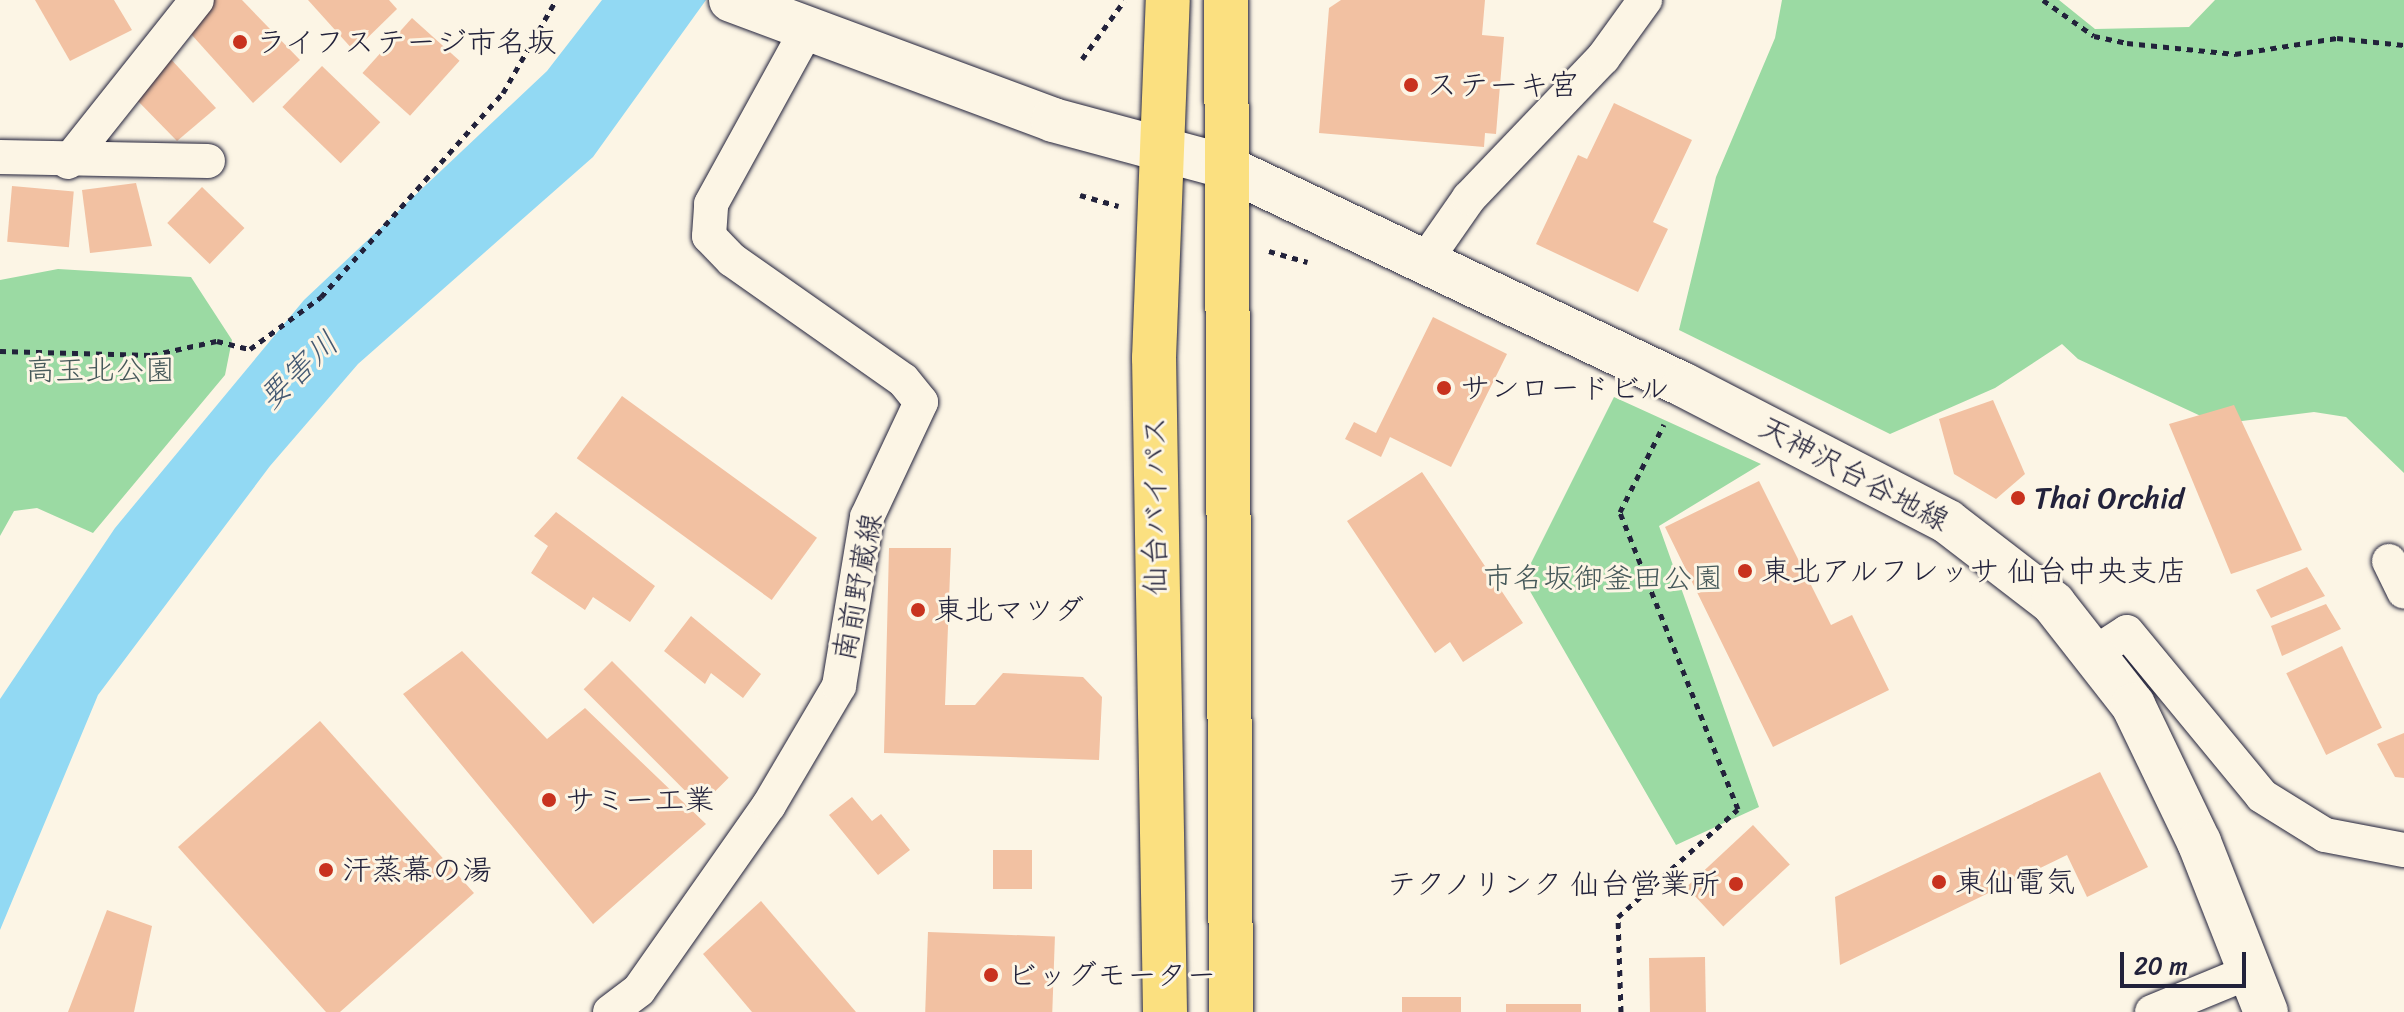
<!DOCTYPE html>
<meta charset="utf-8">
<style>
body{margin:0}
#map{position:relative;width:2404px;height:1012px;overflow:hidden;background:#fcf5e5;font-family:Sriracha,"Klee One",sans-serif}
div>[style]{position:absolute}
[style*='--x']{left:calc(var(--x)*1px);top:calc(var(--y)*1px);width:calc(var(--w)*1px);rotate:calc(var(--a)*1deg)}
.green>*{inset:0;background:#9bdaa3}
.water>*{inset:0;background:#92d9f3}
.building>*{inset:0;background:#f2c1a2;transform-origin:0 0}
.path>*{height:5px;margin-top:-2.5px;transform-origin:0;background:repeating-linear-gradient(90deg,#22223b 0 6px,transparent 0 12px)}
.roads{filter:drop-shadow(0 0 2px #22223b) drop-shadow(0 0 2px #22223b)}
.minor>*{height:34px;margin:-17px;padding:0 17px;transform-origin:17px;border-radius:17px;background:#fcf5e5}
.tertiary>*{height:44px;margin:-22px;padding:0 22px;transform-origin:22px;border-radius:22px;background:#fcf5e5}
.trunk>*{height:44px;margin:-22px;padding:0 22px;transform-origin:22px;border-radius:22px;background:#fbe080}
.dots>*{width:22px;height:22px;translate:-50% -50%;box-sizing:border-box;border:4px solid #fcf5e5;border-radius:50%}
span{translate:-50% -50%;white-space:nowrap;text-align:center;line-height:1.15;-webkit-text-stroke:6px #fcf5e5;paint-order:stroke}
.poi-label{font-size:30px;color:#22223b}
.left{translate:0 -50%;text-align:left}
.right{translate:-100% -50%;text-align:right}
.park-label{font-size:30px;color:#46595a}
.street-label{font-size:30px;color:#22223b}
.water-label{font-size:32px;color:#445972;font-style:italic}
.scale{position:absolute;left:2120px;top:952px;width:126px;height:36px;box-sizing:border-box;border:4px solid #22223b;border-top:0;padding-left:10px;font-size:24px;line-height:28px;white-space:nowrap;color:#22223b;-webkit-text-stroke:6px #fcf5e5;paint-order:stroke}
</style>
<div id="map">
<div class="green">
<div style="clip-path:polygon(1782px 0,2059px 0,2095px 29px,2189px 27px,2215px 0,2404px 0,2404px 473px,2346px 417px,2314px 412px,2218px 424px,2078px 359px,2062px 344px,1995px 388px,1890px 434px,1679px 330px,1716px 177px,1775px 38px)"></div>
<div style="clip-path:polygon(58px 269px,191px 277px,232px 340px,225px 375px,93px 533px,37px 508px,14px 511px,0 536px,0 280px)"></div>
<div style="clip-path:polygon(1614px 397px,1761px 464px,1659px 526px,1759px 807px,1676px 845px,1523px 579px)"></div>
</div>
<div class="water">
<div style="clip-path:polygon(602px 0,706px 0,593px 157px,358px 364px,270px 466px,98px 695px,0 930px,0 699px,115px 528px,304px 300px,547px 71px)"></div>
</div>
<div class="building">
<div style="clip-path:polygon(35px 0,114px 0,132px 30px,70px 61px)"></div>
<div style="clip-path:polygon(212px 0,242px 0,300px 60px,253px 103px,182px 24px)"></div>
<div style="clip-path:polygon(308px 0,389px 0,397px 9px,354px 51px)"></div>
<div style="clip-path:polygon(1341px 0,1485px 0,1482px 35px,1504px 37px,1496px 134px,1485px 133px,1484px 147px,1319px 133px,1329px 8px)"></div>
<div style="left:412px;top:18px;width:64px;height:74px;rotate:42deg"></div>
<div style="clip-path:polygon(168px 56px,216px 108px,177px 141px,133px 96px)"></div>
<div style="left:322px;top:66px;width:81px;height:57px;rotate:44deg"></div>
<div style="clip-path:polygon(1614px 103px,1692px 140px,1653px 222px,1668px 229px,1638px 292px,1536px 244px,1578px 155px,1587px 159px)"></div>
<div style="clip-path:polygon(136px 183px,152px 246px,90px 253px,82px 190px)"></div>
<div style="left:12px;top:186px;width:62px;height:56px;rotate:5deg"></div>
<div style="left:202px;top:187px;width:59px;height:50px;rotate:44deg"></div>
<div style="clip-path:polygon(1433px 317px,1507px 354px,1451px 467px,1390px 437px,1381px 457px,1345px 439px,1354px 422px,1376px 433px)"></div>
<div style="left:622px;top:396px;width:241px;height:77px;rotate:36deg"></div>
<div style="clip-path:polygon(1993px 400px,2025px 474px,1996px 499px,1954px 474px,1939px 419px)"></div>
<div style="clip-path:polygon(2234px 405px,2302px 550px,2231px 574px,2169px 424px)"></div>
<div style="clip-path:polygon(1422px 472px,1523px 623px,1463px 662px,1450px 642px,1435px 653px,1347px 521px)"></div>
<div style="clip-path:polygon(1759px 481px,1831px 625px,1852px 615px,1889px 690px,1773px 747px,1665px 527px)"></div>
<div style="clip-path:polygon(556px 512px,655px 586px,630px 622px,593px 597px,585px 610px,531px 573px,548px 546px,534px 536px)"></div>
<div style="clip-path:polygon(889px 548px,951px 548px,945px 705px,975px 705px,1003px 673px,1083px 677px,1102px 697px,1099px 760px,884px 753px)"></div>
<div style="clip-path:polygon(2307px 567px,2325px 596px,2271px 618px,2256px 590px)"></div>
<div style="clip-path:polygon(2326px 604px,2341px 629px,2282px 656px,2271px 626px)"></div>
<div style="clip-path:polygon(691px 616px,761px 674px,743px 698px,711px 673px,705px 684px,664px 651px)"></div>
<div style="left:2342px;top:646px;width:91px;height:62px;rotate:64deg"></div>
<div style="clip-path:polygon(462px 651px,547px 739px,585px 708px,706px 824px,593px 924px,403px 694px)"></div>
<div style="left:612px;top:661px;width:165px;height:40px;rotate:45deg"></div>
<div style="clip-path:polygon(320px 721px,474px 893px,340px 1012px,326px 1012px,178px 847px)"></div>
<div style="clip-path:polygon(2404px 733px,2404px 778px,2395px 777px,2377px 744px)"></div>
<div style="clip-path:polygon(2100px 772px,2148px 867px,2087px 897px,2067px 855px,1840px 965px,1835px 897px)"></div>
<div style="clip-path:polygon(852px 797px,872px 821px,881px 814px,910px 850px,878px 875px,829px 815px)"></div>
<div style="left:1753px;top:825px;width:54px;height:91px;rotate:47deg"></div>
<div style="left:993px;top:850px;width:39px;height:39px"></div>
<div style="clip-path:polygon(761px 901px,856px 1012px,752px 1012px,703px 954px)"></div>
<div style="clip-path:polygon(107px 910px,152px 926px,134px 1012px,68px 1012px)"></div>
<div style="left:928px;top:932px;width:127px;height:80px;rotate:2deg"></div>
<div style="left:1705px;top:957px;width:55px;height:56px;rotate:89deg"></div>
<div style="left:1402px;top:997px;width:59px;height:15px"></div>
<div style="left:1506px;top:1004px;width:75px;height:8px"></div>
</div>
<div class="path">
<div style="--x:2043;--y:0;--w:62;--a:35.2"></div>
<div style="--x:2094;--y:36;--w:34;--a:12"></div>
<div style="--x:2127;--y:43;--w:109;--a:5.8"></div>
<div style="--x:2235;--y:54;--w:103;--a:-8.9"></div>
<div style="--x:2337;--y:38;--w:67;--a:6"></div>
<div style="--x:1082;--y:59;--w:72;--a:-54.1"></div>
<div style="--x:1080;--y:195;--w:40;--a:16"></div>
<div style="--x:1269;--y:251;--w:40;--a:16"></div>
<div style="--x:0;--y:351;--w:152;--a:1.5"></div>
<div style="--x:152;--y:355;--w:66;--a:-12.2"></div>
<div style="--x:217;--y:341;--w:34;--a:14"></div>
<div style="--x:250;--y:349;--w:88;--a:-36.2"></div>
<div style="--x:321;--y:297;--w:273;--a:-48.3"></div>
<div style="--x:503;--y:93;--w:107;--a:-60.3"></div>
<div style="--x:1621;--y:1012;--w:95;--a:-91.8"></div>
<div style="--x:1618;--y:917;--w:161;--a:-42"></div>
<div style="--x:1738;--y:809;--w:320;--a:-111.7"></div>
<div style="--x:1620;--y:512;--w:98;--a:-63.4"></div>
</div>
<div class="roads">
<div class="minor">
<div style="--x:0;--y:157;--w:208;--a:1.1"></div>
<div style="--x:68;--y:162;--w:207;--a:-51.5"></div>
<div style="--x:1425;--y:261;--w:77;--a:-55.1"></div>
<div style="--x:1469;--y:198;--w:194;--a:-46.3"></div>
<div style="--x:1603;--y:58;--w:72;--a:-54.1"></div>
<div style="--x:2389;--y:561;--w:34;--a:64"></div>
<div style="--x:2093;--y:654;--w:40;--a:-32.9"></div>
<div style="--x:2127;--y:632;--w:212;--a:50.5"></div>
<div style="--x:2262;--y:796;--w:74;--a:31.8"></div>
<div style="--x:2325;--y:835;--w:80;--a:10.8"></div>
<div style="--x:610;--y:1012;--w:36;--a:-37"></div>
<div style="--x:639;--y:990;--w:226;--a:-54.9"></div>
<div style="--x:769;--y:805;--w:138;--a:-59.5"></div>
<div style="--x:839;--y:686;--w:171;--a:-80.6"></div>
<div style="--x:867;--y:517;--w:127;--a:-64.8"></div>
<div style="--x:921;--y:402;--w:28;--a:-129"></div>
<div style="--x:903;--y:380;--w:209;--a:-144.9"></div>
<div style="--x:732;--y:260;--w:33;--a:-134"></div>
<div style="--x:709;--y:236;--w:32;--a:-86"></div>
<div style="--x:711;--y:204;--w:195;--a:-61.2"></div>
<div style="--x:2152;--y:1012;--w:105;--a:-22.4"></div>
</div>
<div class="tertiary">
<div style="--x:731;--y:0;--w:344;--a:20.4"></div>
<div style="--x:1053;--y:120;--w:176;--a:15.1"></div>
<div style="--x:1223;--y:166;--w:510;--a:25.41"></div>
<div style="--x:1684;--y:385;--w:297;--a:27.4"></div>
<div style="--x:1948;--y:522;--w:133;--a:37.6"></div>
<div style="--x:2053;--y:603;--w:130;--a:51.9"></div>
<div style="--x:2133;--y:705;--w:152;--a:64.3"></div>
<div style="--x:2199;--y:842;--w:183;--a:68.5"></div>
</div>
<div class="trunk">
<div style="--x:1226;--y:0;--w:1012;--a:89.72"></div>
<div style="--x:1165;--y:1012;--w:654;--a:-90.96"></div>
<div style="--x:1154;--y:358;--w:358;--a:-87.8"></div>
</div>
</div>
<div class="dots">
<div style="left:240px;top:42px;background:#c8321e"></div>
<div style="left:1411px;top:85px;background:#c8321e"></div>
<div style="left:1444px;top:388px;background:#c8321e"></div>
<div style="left:2018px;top:498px;background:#c8321e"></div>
<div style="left:1745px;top:571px;background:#c8321e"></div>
<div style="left:918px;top:610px;background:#c8321e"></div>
<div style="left:549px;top:800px;background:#c8321e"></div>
<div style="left:326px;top:870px;background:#c8321e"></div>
<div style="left:1939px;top:882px;background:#c8321e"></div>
<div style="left:1736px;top:884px;background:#c8321e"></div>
<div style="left:991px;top:975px;background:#c8321e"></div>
</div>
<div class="poi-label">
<span class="left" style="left:256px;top:42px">ライフステージ市名坂</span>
<span class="left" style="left:1427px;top:85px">ステーキ宮</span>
<span class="left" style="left:1460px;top:388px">サンロードビル</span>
<span class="left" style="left:2034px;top:498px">Thai Orchid</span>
<span class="left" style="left:1761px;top:571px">東北アルフレッサ 仙台中央支店</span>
<span class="left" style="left:934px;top:610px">東北マツダ</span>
<span class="left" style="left:565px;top:800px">サミー工業</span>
<span class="left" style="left:342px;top:870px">汗蒸幕の湯</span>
<span class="left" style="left:1955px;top:882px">東仙電気</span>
<span class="right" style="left:1720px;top:884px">テクノリンク 仙台営業所</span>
<span class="left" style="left:1007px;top:975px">ビッグモーター</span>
</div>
<div class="park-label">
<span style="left:100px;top:370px">高玉北公園</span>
<span style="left:1603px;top:578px">市名坂御釜田公園</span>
</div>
<div class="street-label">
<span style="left:1854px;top:474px;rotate:28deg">天神沢台谷地線</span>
<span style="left:1155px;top:506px;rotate:-90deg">仙台バイパス</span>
<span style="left:858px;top:587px;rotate:-79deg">南前野蔵線</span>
</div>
<div class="water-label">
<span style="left:299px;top:371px;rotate:-43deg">要害川</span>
</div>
<div class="scale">20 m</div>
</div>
